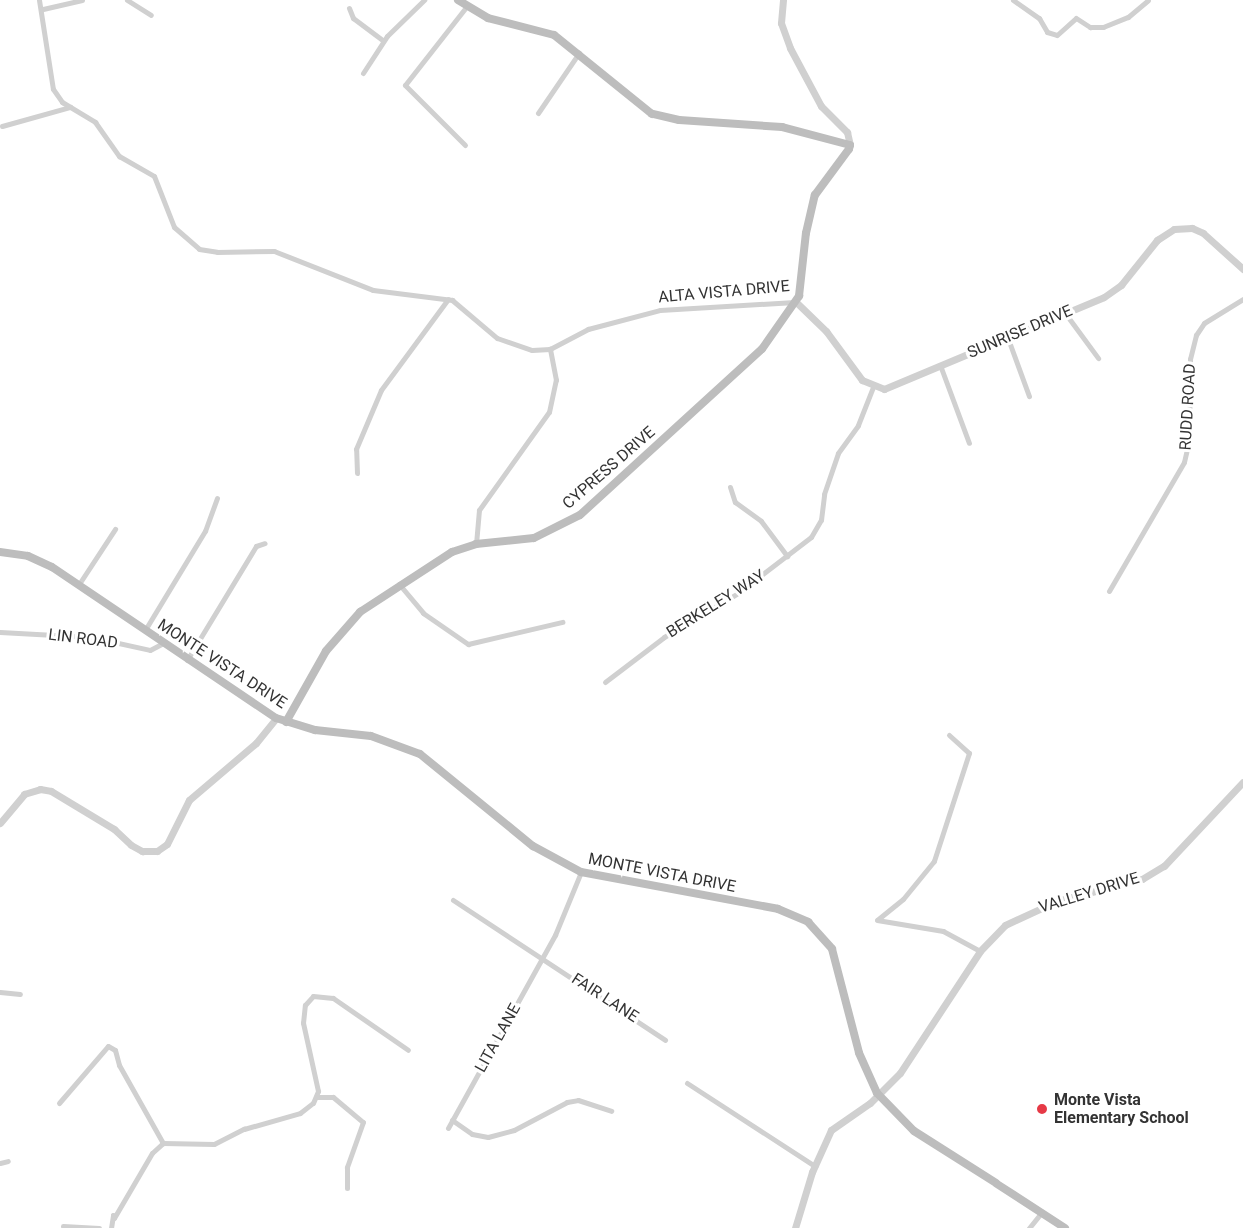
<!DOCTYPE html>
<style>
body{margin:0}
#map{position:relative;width:1243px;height:1228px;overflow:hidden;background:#fff;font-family:Roboto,sans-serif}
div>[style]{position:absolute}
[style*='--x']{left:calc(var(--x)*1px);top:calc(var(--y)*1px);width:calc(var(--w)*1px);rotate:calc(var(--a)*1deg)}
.minor>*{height:5px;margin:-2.5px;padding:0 2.5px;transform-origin:2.5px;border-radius:2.5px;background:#d0d0d0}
.tertiary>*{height:7px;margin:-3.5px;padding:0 3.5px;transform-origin:3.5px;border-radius:3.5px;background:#d0d0d0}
.secondary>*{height:8px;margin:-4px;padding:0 4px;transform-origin:4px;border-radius:4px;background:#bdbdbd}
.dots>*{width:16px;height:16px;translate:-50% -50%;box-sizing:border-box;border:3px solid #fff;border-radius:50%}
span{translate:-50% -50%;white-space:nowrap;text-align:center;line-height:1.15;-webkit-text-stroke:6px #fff;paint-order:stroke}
.street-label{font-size:16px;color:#333}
.poi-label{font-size:16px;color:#333;font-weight:700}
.left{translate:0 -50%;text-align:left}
</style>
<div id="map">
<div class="minor">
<div style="--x:39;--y:0;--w:90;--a:81.1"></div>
<div style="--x:53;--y:89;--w:16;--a:55"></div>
<div style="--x:62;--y:102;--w:39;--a:31"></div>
<div style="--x:95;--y:122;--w:42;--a:54.8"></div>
<div style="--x:119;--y:156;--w:40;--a:29.7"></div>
<div style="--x:154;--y:176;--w:55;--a:68.6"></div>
<div style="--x:174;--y:227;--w:33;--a:41"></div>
<div style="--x:199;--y:249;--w:18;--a:9"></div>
<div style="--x:217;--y:252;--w:57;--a:-1"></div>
<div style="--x:274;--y:251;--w:106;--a:21.5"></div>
<div style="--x:373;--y:290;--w:80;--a:7.2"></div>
<div style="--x:452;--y:300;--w:59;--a:40.2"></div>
<div style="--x:497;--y:338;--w:37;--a:19"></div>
<div style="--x:532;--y:350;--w:18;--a:-3"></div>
<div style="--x:550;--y:349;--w:43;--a:-27.8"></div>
<div style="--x:588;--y:329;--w:74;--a:-14.8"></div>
<div style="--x:660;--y:310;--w:135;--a:-3.4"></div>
<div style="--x:127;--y:0;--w:28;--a:32"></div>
<div style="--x:1013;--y:0;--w:32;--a:35"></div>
<div style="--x:1039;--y:18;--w:16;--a:60"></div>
<div style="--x:1047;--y:32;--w:10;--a:17"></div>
<div style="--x:1057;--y:35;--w:25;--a:-42"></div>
<div style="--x:1076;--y:18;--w:17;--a:33"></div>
<div style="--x:1090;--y:27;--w:13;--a:0"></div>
<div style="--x:1103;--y:27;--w:27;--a:-22"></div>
<div style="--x:1128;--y:17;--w:26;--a:-40"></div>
<div style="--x:349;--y:8;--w:11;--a:68"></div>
<div style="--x:353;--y:18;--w:38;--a:37"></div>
<div style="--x:43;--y:9;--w:40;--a:-13"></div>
<div style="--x:363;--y:73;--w:44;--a:-57"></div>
<div style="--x:387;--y:36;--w:52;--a:-44.2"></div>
<div style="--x:538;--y:113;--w:73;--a:-55.7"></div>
<div style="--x:2;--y:126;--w:71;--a:-15.6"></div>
<div style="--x:465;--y:145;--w:85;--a:-135"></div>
<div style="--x:405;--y:85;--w:100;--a:-51.9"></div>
<div style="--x:1065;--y:313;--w:56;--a:53.7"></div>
<div style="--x:1007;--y:336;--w:64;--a:69.9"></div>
<div style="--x:940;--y:365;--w:83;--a:69.6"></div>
<div style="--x:357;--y:473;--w:24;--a:-92"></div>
<div style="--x:356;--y:449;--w:64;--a:-67"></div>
<div style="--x:381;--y:390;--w:113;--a:-53.6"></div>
<div style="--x:730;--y:487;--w:16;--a:72"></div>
<div style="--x:735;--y:502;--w:32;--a:36"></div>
<div style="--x:761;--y:521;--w:44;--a:53.4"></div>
<div style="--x:476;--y:544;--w:34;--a:-85"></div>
<div style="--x:479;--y:510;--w:120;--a:-54.5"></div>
<div style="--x:549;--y:412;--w:33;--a:-78"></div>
<div style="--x:556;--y:380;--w:32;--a:-101"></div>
<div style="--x:79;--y:584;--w:66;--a:-56.8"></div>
<div style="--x:399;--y:584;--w:38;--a:50"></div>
<div style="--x:423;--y:613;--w:55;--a:34.6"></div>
<div style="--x:468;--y:644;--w:97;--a:-13.2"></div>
<div style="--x:1109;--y:591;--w:149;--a:-59.8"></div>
<div style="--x:1184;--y:462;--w:23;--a:-77"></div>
<div style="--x:1189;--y:440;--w:81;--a:-89.3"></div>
<div style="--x:1190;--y:359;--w:25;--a:-76"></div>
<div style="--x:1196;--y:335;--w:14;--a:-56"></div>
<div style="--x:1204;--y:323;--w:46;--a:-31.6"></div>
<div style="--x:145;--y:630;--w:116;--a:-58.8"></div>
<div style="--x:205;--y:531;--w:35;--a:-70"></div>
<div style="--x:0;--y:632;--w:91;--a:3.1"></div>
<div style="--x:91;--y:637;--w:60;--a:12.4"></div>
<div style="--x:150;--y:650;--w:15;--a:-28"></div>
<div style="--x:187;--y:660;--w:133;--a:-58.8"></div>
<div style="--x:256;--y:546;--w:9;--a:-18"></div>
<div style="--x:605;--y:682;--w:74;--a:-37.3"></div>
<div style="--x:664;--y:637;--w:86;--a:-30.7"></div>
<div style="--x:738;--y:593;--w:92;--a:-37.5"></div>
<div style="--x:811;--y:537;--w:20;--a:-60"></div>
<div style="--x:821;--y:520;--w:26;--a:-83"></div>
<div style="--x:824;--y:494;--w:43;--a:-71.1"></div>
<div style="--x:838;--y:453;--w:34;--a:-54"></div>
<div style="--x:858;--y:425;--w:41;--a:-68.5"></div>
<div style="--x:949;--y:735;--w:27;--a:42"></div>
<div style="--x:969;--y:753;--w:114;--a:108"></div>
<div style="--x:934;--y:861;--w:49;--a:129.2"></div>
<div style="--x:903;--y:899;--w:33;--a:141"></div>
<div style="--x:877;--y:920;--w:67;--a:9.5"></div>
<div style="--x:943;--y:931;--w:42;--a:28.4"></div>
<div style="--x:453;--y:900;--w:254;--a:33.4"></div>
<div style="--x:0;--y:992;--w:20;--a:6"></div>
<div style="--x:687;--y:1083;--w:153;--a:33"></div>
<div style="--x:317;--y:1097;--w:16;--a:0"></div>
<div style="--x:333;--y:1097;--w:39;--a:40"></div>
<div style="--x:363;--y:1122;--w:48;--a:109.6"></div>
<div style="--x:347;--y:1167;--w:21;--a:90"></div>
<div style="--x:59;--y:1103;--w:75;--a:-49.3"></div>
<div style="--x:108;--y:1046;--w:8;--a:30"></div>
<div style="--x:115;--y:1050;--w:16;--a:75"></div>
<div style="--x:119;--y:1065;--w:90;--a:60.6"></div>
<div style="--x:452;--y:1120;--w:24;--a:35"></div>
<div style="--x:472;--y:1134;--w:16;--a:11"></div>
<div style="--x:488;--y:1137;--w:27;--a:-15"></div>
<div style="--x:514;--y:1130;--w:60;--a:-27.8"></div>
<div style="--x:567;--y:1102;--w:11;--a:-10"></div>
<div style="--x:578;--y:1100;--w:35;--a:18"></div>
<div style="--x:448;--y:1128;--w:221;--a:-61"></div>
<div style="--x:555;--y:935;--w:68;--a:-67.6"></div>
<div style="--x:0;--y:1163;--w:8;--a:-14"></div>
<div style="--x:63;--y:1226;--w:36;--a:3"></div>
<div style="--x:111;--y:1228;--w:13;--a:-81"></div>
<div style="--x:113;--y:1215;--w:3;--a:72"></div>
<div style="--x:114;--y:1218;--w:75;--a:-59.7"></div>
<div style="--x:152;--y:1153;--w:15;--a:-42"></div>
<div style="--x:163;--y:1143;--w:51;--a:1.1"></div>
<div style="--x:214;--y:1144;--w:34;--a:-27"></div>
<div style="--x:244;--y:1129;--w:58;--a:-15.9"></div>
<div style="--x:300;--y:1113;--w:16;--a:-38"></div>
<div style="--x:313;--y:1103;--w:13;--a:-67"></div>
<div style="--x:318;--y:1091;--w:70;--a:-102.4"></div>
<div style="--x:303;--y:1023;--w:18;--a:-84"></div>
<div style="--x:305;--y:1005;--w:12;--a:-48"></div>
<div style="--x:313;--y:996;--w:20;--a:6"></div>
<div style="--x:333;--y:998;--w:91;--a:34.7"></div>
<div style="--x:1029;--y:1228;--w:21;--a:-51"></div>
</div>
<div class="tertiary">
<div style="--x:783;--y:0;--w:23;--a:95"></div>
<div style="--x:781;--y:23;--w:27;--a:70"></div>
<div style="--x:790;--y:48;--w:66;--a:61.9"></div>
<div style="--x:821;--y:106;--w:37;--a:45"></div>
<div style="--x:847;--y:132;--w:13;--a:77"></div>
<div style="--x:796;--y:302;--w:42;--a:44"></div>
<div style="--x:826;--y:331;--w:61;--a:53.7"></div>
<div style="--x:862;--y:380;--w:24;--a:22"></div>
<div style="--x:884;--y:389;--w:238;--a:-22.7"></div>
<div style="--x:1104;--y:297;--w:21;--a:-35"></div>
<div style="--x:1121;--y:285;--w:58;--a:-51.3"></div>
<div style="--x:1157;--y:240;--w:20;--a:-33"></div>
<div style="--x:1174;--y:229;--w:18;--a:-3"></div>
<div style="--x:1192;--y:228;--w:12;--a:24"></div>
<div style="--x:1203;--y:233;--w:54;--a:42"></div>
<div style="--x:0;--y:823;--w:38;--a:-50"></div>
<div style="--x:24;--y:794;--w:17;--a:-17"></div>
<div style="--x:40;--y:789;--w:11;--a:10"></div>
<div style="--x:51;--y:791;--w:74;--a:31.1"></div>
<div style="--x:114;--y:829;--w:23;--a:43"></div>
<div style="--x:131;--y:845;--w:13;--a:29"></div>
<div style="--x:142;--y:851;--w:15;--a:0"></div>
<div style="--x:157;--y:851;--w:12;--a:-35"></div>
<div style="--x:167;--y:844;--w:49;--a:-63.4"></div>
<div style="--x:189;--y:800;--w:88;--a:-40.4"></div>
<div style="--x:256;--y:743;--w:32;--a:-51"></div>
<div style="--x:795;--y:1228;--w:59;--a:-73.1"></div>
<div style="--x:812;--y:1172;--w:46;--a:-65.7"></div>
<div style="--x:831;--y:1130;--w:47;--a:-34.7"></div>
<div style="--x:870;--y:1103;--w:42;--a:-45"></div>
<div style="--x:900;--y:1073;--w:146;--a:-56.7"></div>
<div style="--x:980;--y:951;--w:36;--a:-46"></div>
<div style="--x:1005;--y:925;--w:57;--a:-24.8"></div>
<div style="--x:1057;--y:901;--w:88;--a:-14.5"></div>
<div style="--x:1142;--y:879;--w:26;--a:-31"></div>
<div style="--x:1164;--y:866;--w:115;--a:-46.8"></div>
</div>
<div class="secondary">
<div style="--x:0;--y:552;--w:28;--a:8"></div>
<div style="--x:28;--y:556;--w:26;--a:25"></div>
<div style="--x:52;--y:567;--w:270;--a:34"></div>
<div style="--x:276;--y:718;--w:41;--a:17.1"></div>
<div style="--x:315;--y:730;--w:56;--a:6.1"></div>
<div style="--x:371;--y:736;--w:52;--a:20.2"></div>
<div style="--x:420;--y:754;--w:146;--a:39.2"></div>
<div style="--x:533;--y:846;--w:55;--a:28.4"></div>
<div style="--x:581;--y:872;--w:200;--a:10.6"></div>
<div style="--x:778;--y:909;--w:33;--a:23"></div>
<div style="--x:808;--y:922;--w:36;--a:48"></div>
<div style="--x:832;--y:949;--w:107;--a:75.4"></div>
<div style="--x:859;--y:1053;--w:44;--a:65.8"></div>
<div style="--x:877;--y:1093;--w:53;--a:45.8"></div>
<div style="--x:914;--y:1131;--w:97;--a:32.4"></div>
<div style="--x:286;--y:722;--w:81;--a:-60.6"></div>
<div style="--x:326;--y:651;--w:52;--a:-48.9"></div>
<div style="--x:360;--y:612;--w:110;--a:-33.1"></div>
<div style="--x:452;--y:552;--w:25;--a:-18"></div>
<div style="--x:476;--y:544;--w:58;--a:-5.9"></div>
<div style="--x:534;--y:538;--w:51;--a:-26.6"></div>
<div style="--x:580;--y:515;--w:246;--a:-42.4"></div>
<div style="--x:762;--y:349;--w:65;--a:-55.1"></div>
<div style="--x:799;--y:296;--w:63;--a:-83.7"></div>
<div style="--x:806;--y:233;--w:39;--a:-77"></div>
<div style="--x:815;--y:195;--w:57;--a:-53.5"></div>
<div style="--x:849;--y:149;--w:4;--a:-76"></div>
<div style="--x:850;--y:145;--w:70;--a:-165.2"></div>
<div style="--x:782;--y:127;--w:103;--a:-176.1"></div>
<div style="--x:679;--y:120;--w:28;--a:-167"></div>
<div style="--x:652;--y:114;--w:126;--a:-141.1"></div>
<div style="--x:554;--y:35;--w:68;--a:-165.6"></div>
<div style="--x:488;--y:18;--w:35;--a:-149"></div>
<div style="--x:997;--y:1184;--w:81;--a:32.9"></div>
</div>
<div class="dots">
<div style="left:1042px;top:1109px;background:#e63946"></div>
</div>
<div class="street-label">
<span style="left:724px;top:292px;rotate:-5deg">ALTA VISTA DRIVE</span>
<span style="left:1020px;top:332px;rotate:-23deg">SUNRISE DRIVE</span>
<span style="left:1188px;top:407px;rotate:-87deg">RUDD ROAD</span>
<span style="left:609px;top:468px;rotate:-41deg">CYPRESS DRIVE</span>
<span style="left:716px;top:604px;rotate:-32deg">BERKELEY WAY</span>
<span style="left:83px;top:639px;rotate:7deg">LIN ROAD</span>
<span style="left:222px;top:664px;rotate:33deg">MONTE VISTA DRIVE</span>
<span style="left:662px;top:873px;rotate:11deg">MONTE VISTA DRIVE</span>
<span style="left:1089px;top:893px;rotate:-17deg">VALLEY DRIVE</span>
<span style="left:605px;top:998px;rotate:33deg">FAIR LANE</span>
<span style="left:498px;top:1038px;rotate:-61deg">LITA LANE</span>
</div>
<div class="poi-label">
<span class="left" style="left:1054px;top:1109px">Monte Vista<br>Elementary School</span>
</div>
</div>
